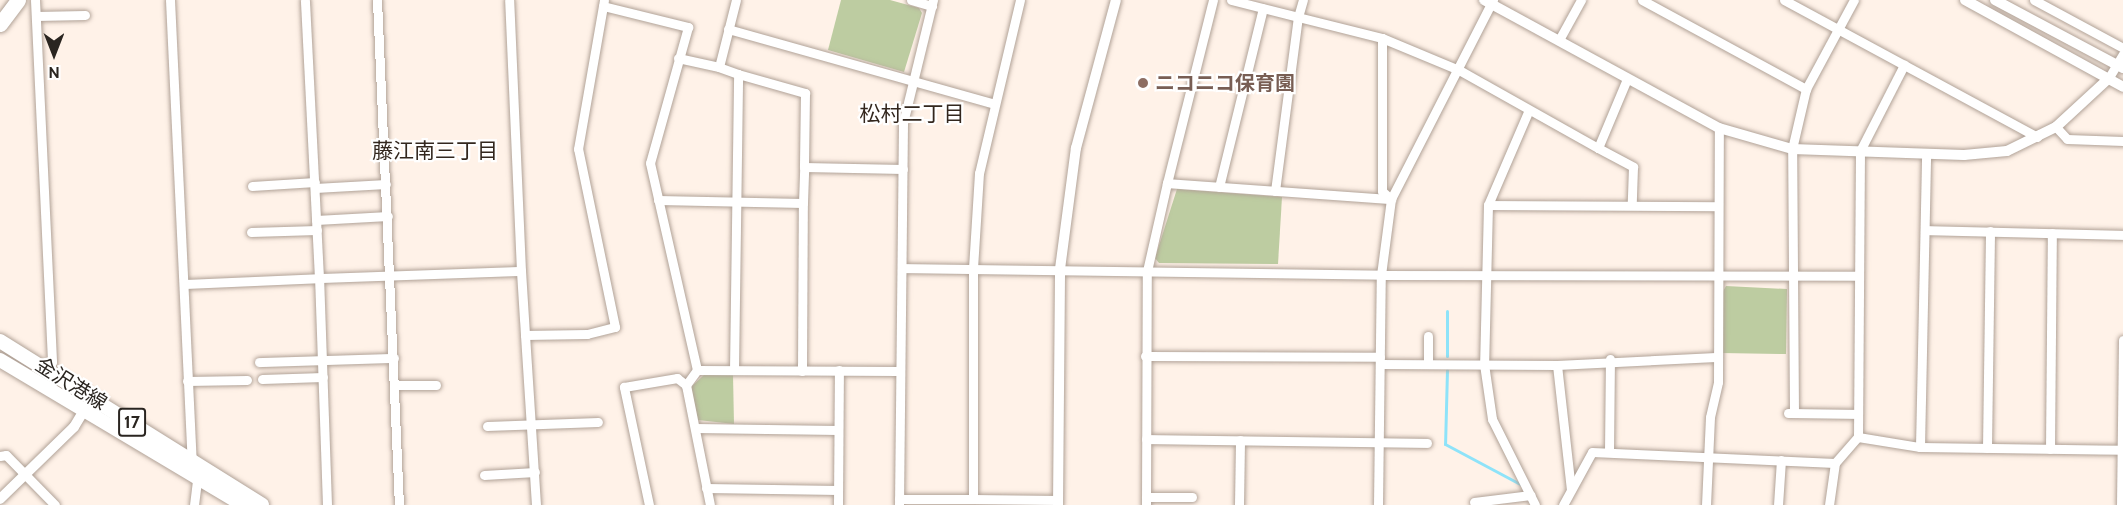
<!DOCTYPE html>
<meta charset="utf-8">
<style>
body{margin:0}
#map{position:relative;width:2123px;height:505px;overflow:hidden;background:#fff2e8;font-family:Cabin,"Noto Sans JP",sans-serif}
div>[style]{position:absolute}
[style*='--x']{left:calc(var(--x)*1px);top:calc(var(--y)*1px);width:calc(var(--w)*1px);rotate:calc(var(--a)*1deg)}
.green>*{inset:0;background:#bdcca1}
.stream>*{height:3px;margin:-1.5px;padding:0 1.5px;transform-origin:1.5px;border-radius:1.5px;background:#8ee3f9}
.roads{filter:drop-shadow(0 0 2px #b1a297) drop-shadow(0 0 2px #b1a297)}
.minor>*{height:9px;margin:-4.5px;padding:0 4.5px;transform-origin:4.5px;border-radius:4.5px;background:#fff}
.tertiary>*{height:10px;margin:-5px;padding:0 5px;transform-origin:5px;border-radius:5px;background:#fff}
.primary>*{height:14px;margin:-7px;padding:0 7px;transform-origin:7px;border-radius:7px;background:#fff}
.trunk>*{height:15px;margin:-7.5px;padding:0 7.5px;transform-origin:7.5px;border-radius:7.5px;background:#fff}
.dots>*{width:16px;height:16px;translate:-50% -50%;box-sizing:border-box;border:3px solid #fff;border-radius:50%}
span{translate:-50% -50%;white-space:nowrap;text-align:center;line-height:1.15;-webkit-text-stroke:4.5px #fff;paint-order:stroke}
.shield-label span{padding:2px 4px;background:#fff;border:2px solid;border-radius:4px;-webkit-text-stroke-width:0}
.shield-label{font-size:18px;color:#2a2520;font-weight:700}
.education-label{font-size:20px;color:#785e54;font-weight:700}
.left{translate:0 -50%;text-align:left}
.street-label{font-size:20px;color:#2a2520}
.neighbourhood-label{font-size:21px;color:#33271e}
.north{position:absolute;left:24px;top:24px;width:60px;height:60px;-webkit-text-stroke:4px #fff;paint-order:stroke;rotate:180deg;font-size:16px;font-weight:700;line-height:24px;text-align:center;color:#2a2520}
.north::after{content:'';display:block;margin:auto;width:21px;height:27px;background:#2a2520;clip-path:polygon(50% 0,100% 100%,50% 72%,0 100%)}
</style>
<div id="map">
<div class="green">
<div style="clip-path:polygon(841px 0,890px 0,919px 8px,922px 13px,904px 72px,828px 50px)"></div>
<div style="clip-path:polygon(1177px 189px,1282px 197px,1278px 264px,1159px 263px,1155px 258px)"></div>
<div style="clip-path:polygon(1726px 286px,1787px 289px,1786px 354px,1721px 353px,1721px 295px)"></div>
<div style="clip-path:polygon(705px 374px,733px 375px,734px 424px,698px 420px,691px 387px)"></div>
</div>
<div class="stream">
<div style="--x:1447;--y:356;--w:45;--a:-90"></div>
<div style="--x:1447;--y:370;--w:74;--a:91.5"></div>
<div style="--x:1445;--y:444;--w:85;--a:28.1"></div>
</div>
<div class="roads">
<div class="minor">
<div style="--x:35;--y:0;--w:362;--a:87.3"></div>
<div style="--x:52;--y:362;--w:9;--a:117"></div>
<div style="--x:170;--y:0;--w:461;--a:87.3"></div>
<div style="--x:377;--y:0;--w:505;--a:87.51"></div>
<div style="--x:911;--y:0;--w:22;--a:16"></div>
<div style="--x:1020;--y:0;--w:178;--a:103.3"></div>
<div style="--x:979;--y:173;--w:95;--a:93.6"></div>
<div style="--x:973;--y:268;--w:231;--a:90"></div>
<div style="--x:973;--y:499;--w:85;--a:0.7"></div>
<div style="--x:1213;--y:0;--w:189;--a:104.1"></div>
<div style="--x:1167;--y:183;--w:225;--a:4.1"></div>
<div style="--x:1231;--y:0;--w:69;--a:14.2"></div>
<div style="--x:1298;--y:17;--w:18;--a:-74"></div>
<div style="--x:1642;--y:0;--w:187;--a:28.5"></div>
<div style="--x:1784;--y:0;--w:288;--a:28.4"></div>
<div style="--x:2034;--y:0;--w:101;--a:28.3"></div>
<div style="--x:603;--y:6;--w:88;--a:13.9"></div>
<div style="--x:688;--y:27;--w:141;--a:105.6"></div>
<div style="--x:650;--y:163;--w:212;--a:77.2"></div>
<div style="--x:697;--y:370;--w:19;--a:126"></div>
<div style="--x:686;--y:385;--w:122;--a:78.7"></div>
<div style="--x:36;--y:16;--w:49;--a:-1.2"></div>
<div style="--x:728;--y:29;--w:274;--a:15.7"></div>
<div style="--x:1382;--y:38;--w:153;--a:90"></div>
<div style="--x:1382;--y:191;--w:12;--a:42"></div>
<div style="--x:1559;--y:40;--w:46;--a:-61.2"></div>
<div style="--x:678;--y:58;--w:42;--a:12.4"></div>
<div style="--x:738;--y:74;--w:70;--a:15.8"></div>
<div style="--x:805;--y:93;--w:74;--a:90.8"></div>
<div style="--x:804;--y:167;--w:99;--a:1.2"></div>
<div style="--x:2108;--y:79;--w:29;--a:-59"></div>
<div style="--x:1528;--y:112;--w:101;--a:113.3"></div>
<div style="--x:1488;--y:205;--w:159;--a:91.4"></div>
<div style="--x:1484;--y:364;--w:56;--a:81.7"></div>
<div style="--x:1492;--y:419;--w:96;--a:63.4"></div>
<div style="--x:2056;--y:127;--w:16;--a:47"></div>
<div style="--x:2067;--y:139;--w:56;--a:2"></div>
<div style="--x:1598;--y:148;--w:40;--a:28"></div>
<div style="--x:1633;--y:167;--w:38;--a:92"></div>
<div style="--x:252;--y:186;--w:63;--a:-3.6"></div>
<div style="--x:1219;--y:187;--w:184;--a:-76.2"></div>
<div style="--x:315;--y:188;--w:71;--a:-3.2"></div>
<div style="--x:1275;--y:191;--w:176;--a:-82.5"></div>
<div style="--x:1298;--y:17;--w:87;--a:14"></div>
<div style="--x:1382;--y:38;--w:83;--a:22.6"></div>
<div style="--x:1459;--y:70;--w:159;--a:29.3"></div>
<div style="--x:1598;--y:148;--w:75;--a:-67.2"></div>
<div style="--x:658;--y:200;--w:145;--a:1.2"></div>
<div style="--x:803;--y:203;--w:36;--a:-88"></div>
<div style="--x:1488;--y:205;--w:229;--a:0.3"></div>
<div style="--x:316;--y:220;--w:72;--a:-3.2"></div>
<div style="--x:1925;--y:230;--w:198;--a:1.4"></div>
<div style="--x:251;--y:232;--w:66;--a:-1.7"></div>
<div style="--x:902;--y:268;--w:479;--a:0.8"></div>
<div style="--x:1381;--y:275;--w:77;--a:-82.5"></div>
<div style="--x:1391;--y:199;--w:224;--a:-62.9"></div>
<div style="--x:521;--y:271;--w:64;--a:86.4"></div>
<div style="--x:184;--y:284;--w:135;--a:-2.5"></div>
<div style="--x:319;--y:278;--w:278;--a:-92.9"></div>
<div style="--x:1428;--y:336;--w:28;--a:90"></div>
<div style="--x:1145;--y:356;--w:235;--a:0.2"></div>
<div style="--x:259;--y:362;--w:135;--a:-1.7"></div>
<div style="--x:1380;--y:364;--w:177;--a:0.3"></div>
<div style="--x:1557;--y:365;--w:159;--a:-2.9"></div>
<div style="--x:1557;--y:365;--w:125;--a:83.6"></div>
<div style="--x:697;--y:370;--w:202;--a:0.3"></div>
<div style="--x:734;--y:370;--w:296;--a:-89.2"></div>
<div style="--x:738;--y:74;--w:20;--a:-160"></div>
<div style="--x:719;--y:67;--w:69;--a:-75.8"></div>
<div style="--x:802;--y:371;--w:168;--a:-89.7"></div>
<div style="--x:262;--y:379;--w:61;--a:-1.9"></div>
<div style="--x:187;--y:381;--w:60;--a:-1"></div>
<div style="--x:395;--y:385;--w:41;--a:0"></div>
<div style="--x:1788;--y:413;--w:6;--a:0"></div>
<div style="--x:1794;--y:413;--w:264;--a:-90.4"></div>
<div style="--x:1792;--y:149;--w:62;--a:-76.9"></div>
<div style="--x:1806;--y:89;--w:101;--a:-61.7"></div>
<div style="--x:1794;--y:413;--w:64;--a:0.9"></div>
<div style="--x:487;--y:426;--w:111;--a:-2.1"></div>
<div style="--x:695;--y:428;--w:143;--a:0.8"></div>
<div style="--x:1858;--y:437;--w:286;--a:-89.6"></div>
<div style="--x:1860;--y:151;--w:97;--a:-62.9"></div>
<div style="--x:1146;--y:439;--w:281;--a:0.8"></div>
<div style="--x:1920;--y:447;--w:203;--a:0.8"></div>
<div style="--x:1987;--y:448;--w:217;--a:-89.2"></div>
<div style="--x:2050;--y:449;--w:216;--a:-89.5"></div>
<div style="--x:1609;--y:452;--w:93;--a:-89.4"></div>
<div style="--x:0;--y:456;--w:6;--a:-9"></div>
<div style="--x:6;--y:455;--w:70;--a:45.6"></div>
<div style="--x:484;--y:475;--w:51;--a:-3.4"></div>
<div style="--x:706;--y:488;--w:132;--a:0.9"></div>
<div style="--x:1146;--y:497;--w:46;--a:0"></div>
<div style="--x:899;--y:499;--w:74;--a:0"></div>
<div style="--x:1474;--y:502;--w:57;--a:-7"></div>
<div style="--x:194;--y:505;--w:31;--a:-83"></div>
<div style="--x:327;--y:505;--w:227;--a:-92"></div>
<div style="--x:319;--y:278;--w:202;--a:-2"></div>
<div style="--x:521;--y:271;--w:271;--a:-92.5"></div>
<div style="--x:536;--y:505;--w:170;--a:-93.7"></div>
<div style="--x:525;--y:335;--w:62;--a:-0.9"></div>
<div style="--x:587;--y:334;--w:29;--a:-14"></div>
<div style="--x:615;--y:327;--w:182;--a:-101.7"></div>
<div style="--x:578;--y:149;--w:151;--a:-80.1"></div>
<div style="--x:649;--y:505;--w:121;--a:-102"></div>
<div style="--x:624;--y:387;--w:54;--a:-9.6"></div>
<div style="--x:677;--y:378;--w:11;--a:38"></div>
<div style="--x:838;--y:505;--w:135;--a:-89.6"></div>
<div style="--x:899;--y:505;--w:382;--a:-89.4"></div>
<div style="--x:903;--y:123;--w:127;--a:-76.3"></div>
<div style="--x:1146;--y:505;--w:234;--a:-89.8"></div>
<div style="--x:1147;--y:271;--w:90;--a:-77.2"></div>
<div style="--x:1239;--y:505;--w:65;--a:-89.1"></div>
<div style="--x:1378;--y:505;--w:230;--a:-89.3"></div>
<div style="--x:1381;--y:275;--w:478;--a:0.1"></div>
<div style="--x:1563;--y:505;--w:60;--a:-61.3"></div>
<div style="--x:1592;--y:452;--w:243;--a:2.6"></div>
<div style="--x:1835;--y:463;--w:35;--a:-49"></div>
<div style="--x:1858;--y:437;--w:63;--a:9.2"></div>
<div style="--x:1920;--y:447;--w:293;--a:-88.8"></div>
<div style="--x:1706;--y:505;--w:88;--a:-87.4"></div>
<div style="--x:1710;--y:417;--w:36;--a:-77"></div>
<div style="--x:1718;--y:382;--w:254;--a:-89.8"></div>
<div style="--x:1778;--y:505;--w:45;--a:-86.2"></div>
<div style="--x:1829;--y:505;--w:42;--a:-81.9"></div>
<div style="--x:2121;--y:505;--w:165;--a:-89.3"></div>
</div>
<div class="tertiary">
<div style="--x:1484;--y:0;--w:268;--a:28.6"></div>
<div style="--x:1719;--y:128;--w:76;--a:16"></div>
<div style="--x:1792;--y:149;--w:172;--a:2"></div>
<div style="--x:1964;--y:155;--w:43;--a:-5.3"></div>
<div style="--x:2007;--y:151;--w:55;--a:-26.1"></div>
<div style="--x:2056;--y:127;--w:71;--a:-42.7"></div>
<div style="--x:1965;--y:0;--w:180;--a:28.8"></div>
<div style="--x:1995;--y:0;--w:145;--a:28"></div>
<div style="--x:0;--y:499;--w:103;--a:-44.2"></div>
<div style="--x:74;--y:427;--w:26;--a:-59"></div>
<div style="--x:1058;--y:505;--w:236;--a:-89.5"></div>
<div style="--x:1060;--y:269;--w:122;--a:-82.5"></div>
<div style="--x:1076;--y:148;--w:153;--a:-74.9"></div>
</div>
<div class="primary">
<div style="--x:0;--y:341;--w:309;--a:32"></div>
<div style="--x:0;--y:360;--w:283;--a:30.8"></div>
</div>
<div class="trunk">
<div style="--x:0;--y:24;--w:30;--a:-53"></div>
</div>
</div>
<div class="dots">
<div style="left:1143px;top:83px;background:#8d6e63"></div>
</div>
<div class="shield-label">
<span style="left:132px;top:422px">17</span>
</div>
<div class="education-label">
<span class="left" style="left:1155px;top:83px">ニコニコ保育園</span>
</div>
<div class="street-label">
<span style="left:71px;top:384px;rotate:32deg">金沢港線</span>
</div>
<div class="neighbourhood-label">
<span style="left:912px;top:114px">松村二丁目</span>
<span style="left:435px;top:151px">藤江南三丁目</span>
</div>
<div class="north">N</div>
</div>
